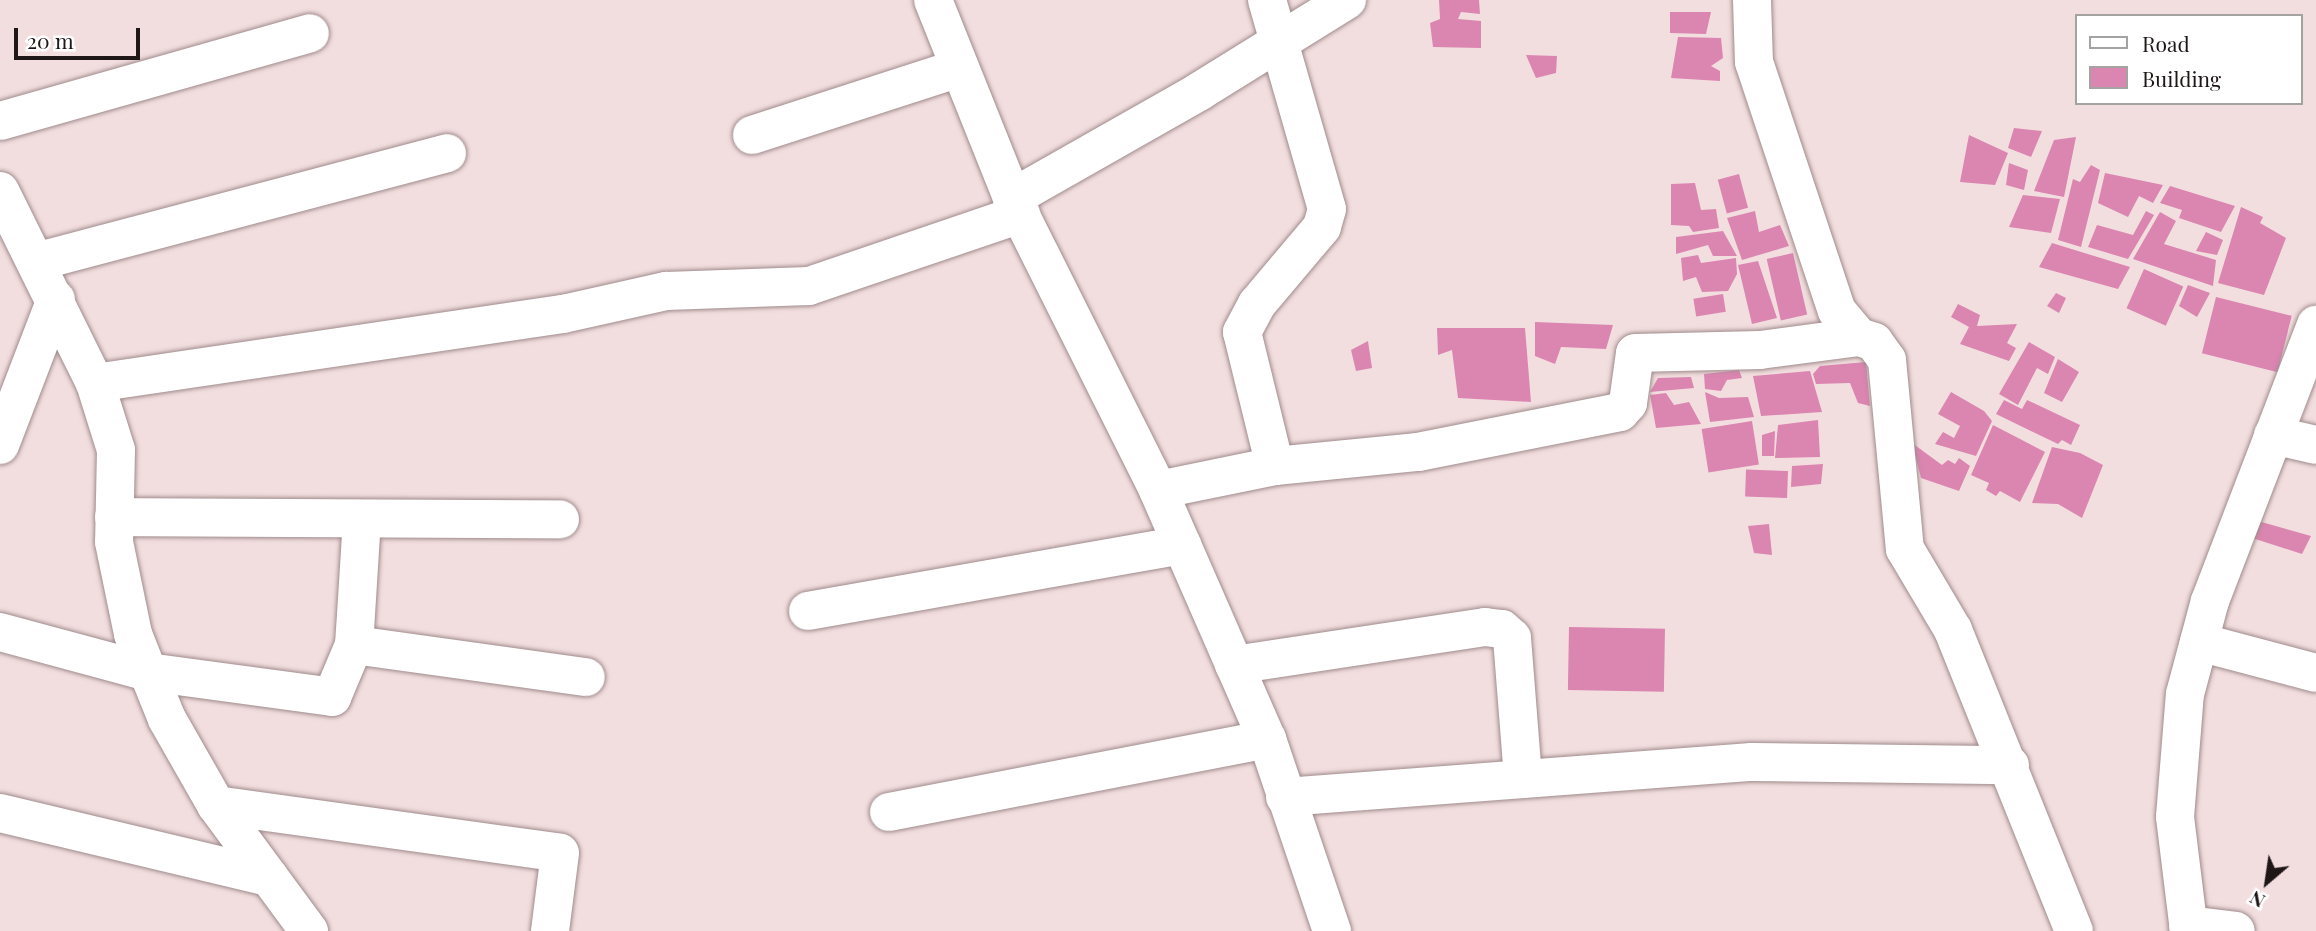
<!DOCTYPE html>
<style>
body{margin:0}
#map{position:relative;width:2316px;height:931px;overflow:hidden;background:#f3dedf;font-family:"Playfair Display",serif}
div>[style]{position:absolute}
[style*='--x']{left:calc(var(--x)*1px);top:calc(var(--y)*1px);width:calc(var(--w)*1px);rotate:calc(var(--a)*1deg)}
.building>*{inset:0;background:#db85b1;transform-origin:0 0}
.roads{filter:drop-shadow(0 0 2px #9f8b8c) drop-shadow(0 0 2px #9f8b8c)}
.street>*{height:38px;margin:-19px;padding:0 19px;transform-origin:19px;border-radius:19px;background:#fff}
span{translate:-50% -50%;white-space:nowrap;text-align:center;line-height:1.15;-webkit-text-stroke:7px #fff;paint-order:stroke}
.legend{position:absolute;left:2075px;top:14px;width:228px;height:91px;box-sizing:border-box;background:#fff;border:2px solid #a5a2a2;margin:0;padding:9px 12px;list-style:none;font-size:21px;color:#1e1617}
.legend li{display:flex;align-items:center;gap:14px;height:35px}
.legend b{width:35px;border:2px solid #a5a2a2}
.north{position:absolute;left:2232px;top:847px;width:70px;height:70px;-webkit-text-stroke:5px #fff;paint-order:stroke;rotate:209deg;font-size:19px;font-weight:700;line-height:28px;text-align:center;color:#1e1617}
.north::after{content:'';display:block;margin:auto;width:24px;height:32px;background:#1e1617;clip-path:polygon(50% 0,100% 100%,50% 72%,0 100%)}
.scale{position:absolute;left:14px;top:28px;width:126px;height:32px;box-sizing:border-box;border:4px solid #1e1617;border-top:0;padding-left:9px;font-size:21px;line-height:24px;white-space:nowrap;color:#1e1617;-webkit-text-stroke:5px #fff;paint-order:stroke}
</style>
<div id="map">
<div class="building">
<div style="clip-path:polygon(1439px 0,1479px 0,1480px 14px,1461px 12px,1458px 19px,1481px 21px,1481px 48px,1433px 47px,1430px 23px,1440px 19px)"></div>
<div style="clip-path:polygon(1670px 12px,1711px 12px,1706px 34px,1670px 33px)"></div>
<div style="clip-path:polygon(1678px 37px,1721px 38px,1723px 58px,1711px 66px,1720px 71px,1720px 81px,1671px 78px)"></div>
<div style="clip-path:polygon(1526px 55px,1557px 56px,1556px 73px,1536px 78px)"></div>
<div style="clip-path:polygon(2014px 128px,2042px 131px,2031px 157px,2008px 148px)"></div>
<div style="clip-path:polygon(1969px 135px,2008px 153px,1995px 185px,1960px 182px)"></div>
<div style="clip-path:polygon(2076px 137px,2064px 197px,2034px 191px,2054px 140px)"></div>
<div style="clip-path:polygon(2009px 163px,2028px 170px,2024px 190px,2006px 185px)"></div>
<div style="clip-path:polygon(2091px 165px,2100px 170px,2081px 247px,2058px 240px,2073px 179px,2080px 182px)"></div>
<div style="clip-path:polygon(2105px 173px,2163px 185px,2153px 203px,2139px 196px,2128px 217px,2098px 203px)"></div>
<div style="left:1739px;top:174px;width:35px;height:22px;rotate:75deg"></div>
<div style="clip-path:polygon(1695px 183px,1701px 210px,1716px 209px,1719px 228px,1693px 232px,1689px 226px,1671px 225px,1671px 184px)"></div>
<div style="clip-path:polygon(2170px 186px,2235px 206px,2221px 232px,2179px 218px,2182px 210px,2160px 203px)"></div>
<div style="clip-path:polygon(2023px 195px,2060px 199px,2051px 233px,2009px 227px)"></div>
<div style="clip-path:polygon(2241px 207px,2263px 217px,2260px 223px,2286px 238px,2264px 295px,2218px 283px)"></div>
<div style="clip-path:polygon(1755px 211px,1759px 232px,1780px 225px,1789px 246px,1742px 260px,1727px 218px)"></div>
<div style="clip-path:polygon(2146px 211px,2154px 215px,2128px 259px,2088px 247px,2097px 225px,2133px 235px)"></div>
<div style="clip-path:polygon(2160px 212px,2176px 221px,2164px 244px,2216px 260px,2213px 286px,2133px 259px)"></div>
<div style="clip-path:polygon(1723px 231px,1737px 256px,1713px 256px,1708px 245px,1676px 254px,1676px 237px)"></div>
<div style="clip-path:polygon(2206px 232px,2223px 240px,2217px 255px,2196px 251px)"></div>
<div style="clip-path:polygon(2052px 243px,2130px 267px,2118px 289px,2039px 267px)"></div>
<div style="left:1793px;top:253px;width:63px;height:27px;rotate:77deg"></div>
<div style="clip-path:polygon(1698px 255px,1701px 263px,1736px 258px,1737px 274px,1728px 291px,1702px 292px,1696px 277px,1683px 281px,1681px 258px)"></div>
<div style="clip-path:polygon(1758px 261px,1777px 318px,1752px 324px,1738px 265px)"></div>
<div style="left:2144px;top:269px;width:43px;height:43px;rotate:24deg"></div>
<div style="clip-path:polygon(2188px 285px,2210px 293px,2197px 317px,2179px 306px)"></div>
<div style="clip-path:polygon(2056px 293px,2066px 298px,2059px 313px,2047px 306px)"></div>
<div style="left:1723px;top:294px;width:18px;height:30px;rotate:81deg"></div>
<div style="left:2216px;top:297px;width:78px;height:58px;rotate:14deg"></div>
<div style="clip-path:polygon(1958px 304px,1980px 315px,1977px 326px,2017px 324px,2007px 343px,2016px 348px,2009px 361px,1960px 344px,1969px 327px,1951px 317px)"></div>
<div style="clip-path:polygon(1535px 322px,1613px 325px,1606px 349px,1561px 347px,1555px 364px,1535px 356px)"></div>
<div style="clip-path:polygon(1437px 328px,1525px 328px,1531px 402px,1458px 398px,1452px 350px,1438px 355px)"></div>
<div style="clip-path:polygon(1368px 341px,1372px 368px,1356px 371px,1351px 350px)"></div>
<div style="clip-path:polygon(2029px 342px,2055px 357px,2048px 374px,2037px 368px,2018px 405px,1999px 394px)"></div>
<div style="clip-path:polygon(2058px 359px,2079px 372px,2062px 402px,2044px 393px)"></div>
<div style="clip-path:polygon(1866px 362px,1870px 406px,1858px 403px,1850px 383px,1816px 384px,1813px 374px,1820px 366px)"></div>
<div style="clip-path:polygon(1739px 370px,1742px 378px,1727px 380px,1721px 391px,1705px 389px,1704px 374px)"></div>
<div style="clip-path:polygon(1810px 371px,1822px 412px,1761px 416px,1753px 376px)"></div>
<div style="clip-path:polygon(1691px 377px,1694px 388px,1650px 392px,1658px 378px)"></div>
<div style="clip-path:polygon(1705px 392px,1719px 398px,1748px 397px,1754px 417px,1710px 422px)"></div>
<div style="clip-path:polygon(1951px 392px,1984px 411px,1992px 421px,1976px 456px,1935px 444px,1943px 432px,1954px 438px,1960px 426px,1938px 414px)"></div>
<div style="clip-path:polygon(1666px 393px,1674px 405px,1689px 402px,1701px 424px,1656px 428px,1650px 395px)"></div>
<div style="clip-path:polygon(2004px 400px,2022px 409px,2027px 400px,2080px 425px,2071px 445px,2062px 440px,2058px 444px,1996px 414px)"></div>
<div style="clip-path:polygon(1818px 420px,1820px 457px,1775px 458px,1778px 425px)"></div>
<div style="left:1752px;top:421px;width:44px;height:51px;rotate:81deg"></div>
<div style="clip-path:polygon(1993px 425px,2045px 452px,2020px 502px,2000px 491px,1996px 496px,1986px 490px,1989px 483px,1971px 475px)"></div>
<div style="clip-path:polygon(1775px 431px,1774px 456px,1762px 456px,1762px 435px)"></div>
<div style="clip-path:polygon(1912px 443px,1942px 465px,1948px 460px,1955px 464px,1959px 458px,1970px 466px,1959px 491px,1921px 478px)"></div>
<div style="clip-path:polygon(2052px 447px,2080px 453px,2103px 465px,2082px 518px,2058px 504px,2032px 503px)"></div>
<div style="clip-path:polygon(1823px 464px,1821px 484px,1791px 487px,1792px 466px)"></div>
<div style="left:1788px;top:471px;width:27px;height:42px;rotate:92deg"></div>
<div style="clip-path:polygon(2258px 521px,2311px 536px,2302px 554px,2249px 537px)"></div>
<div style="clip-path:polygon(1769px 524px,1772px 555px,1754px 553px,1748px 526px)"></div>
<div style="left:1569px;top:627px;width:96px;height:63px;rotate:1deg"></div>
</div>
<div class="roads">
<div class="street">
<div style="--x:933;--y:0;--w:213;--a:68.2"></div>
<div style="--x:1012;--y:198;--w:326;--a:63.4"></div>
<div style="--x:1158;--y:490;--w:272;--a:66.4"></div>
<div style="--x:1267;--y:739;--w:203;--a:71.3"></div>
<div style="--x:1267;--y:0;--w:217;--a:74"></div>
<div style="--x:1327;--y:209;--w:19;--a:106"></div>
<div style="--x:1322;--y:227;--w:101;--a:130.2"></div>
<div style="--x:1257;--y:304;--w:32;--a:118"></div>
<div style="--x:1242;--y:332;--w:138;--a:76.2"></div>
<div style="--x:1752;--y:0;--w:62;--a:88.2"></div>
<div style="--x:1754;--y:62;--w:262;--a:71.6"></div>
<div style="--x:1837;--y:311;--w:34;--a:50"></div>
<div style="--x:1859;--y:337;--w:16;--a:18"></div>
<div style="--x:1874;--y:342;--w:22;--a:54"></div>
<div style="--x:1887;--y:360;--w:190;--a:84.6"></div>
<div style="--x:1905;--y:549;--w:94;--a:59.3"></div>
<div style="--x:1953;--y:630;--w:324;--a:68.1"></div>
<div style="--x:0;--y:121;--w:322;--a:-15.8"></div>
<div style="--x:752;--y:135;--w:218;--a:-17.9"></div>
<div style="--x:0;--y:191;--w:214;--a:63.7"></div>
<div style="--x:95;--y:383;--w:70;--a:72.6"></div>
<div style="--x:116;--y:450;--w:92;--a:91.2"></div>
<div style="--x:114;--y:542;--w:94;--a:78.3"></div>
<div style="--x:133;--y:634;--w:41;--a:68.5"></div>
<div style="--x:148;--y:672;--w:51;--a:68"></div>
<div style="--x:167;--y:719;--w:99;--a:60.3"></div>
<div style="--x:216;--y:805;--w:157;--a:53.6"></div>
<div style="--x:1012;--y:198;--w:216;--a:-29.6"></div>
<div style="--x:1200;--y:91;--w:173;--a:-31.8"></div>
<div style="--x:39;--y:261;--w:422;--a:-14.8"></div>
<div style="--x:95;--y:383;--w:473;--a:-8.4"></div>
<div style="--x:563;--y:314;--w:106;--a:-12.6"></div>
<div style="--x:666;--y:291;--w:143;--a:-2"></div>
<div style="--x:809;--y:286;--w:224;--a:-18.8"></div>
<div style="--x:2273;--y:435;--w:44;--a:13.1"></div>
<div style="--x:0;--y:445;--w:156;--a:-69"></div>
<div style="--x:1158;--y:490;--w:119;--a:-11.6"></div>
<div style="--x:1275;--y:466;--w:144;--a:-5.6"></div>
<div style="--x:1418;--y:452;--w:206;--a:-11.2"></div>
<div style="--x:1620;--y:412;--w:12;--a:-48"></div>
<div style="--x:1628;--y:403;--w:50;--a:-82"></div>
<div style="--x:1635;--y:353;--w:125;--a:-1.4"></div>
<div style="--x:1760;--y:350;--w:100;--a:-7.5"></div>
<div style="--x:114;--y:517;--w:446;--a:0.3"></div>
<div style="--x:362;--y:519;--w:126;--a:93.6"></div>
<div style="--x:354;--y:645;--w:234;--a:7.9"></div>
<div style="--x:808;--y:611;--w:380;--a:-10"></div>
<div style="--x:0;--y:632;--w:153;--a:15.1"></div>
<div style="--x:148;--y:672;--w:186;--a:7.7"></div>
<div style="--x:332;--y:697;--w:56;--a:-67.1"></div>
<div style="--x:2199;--y:642;--w:121;--a:14.8"></div>
<div style="--x:1234;--y:665;--w:254;--a:-8.6"></div>
<div style="--x:1485;--y:627;--w:17;--a:7"></div>
<div style="--x:1502;--y:629;--w:13;--a:42"></div>
<div style="--x:1512;--y:638;--w:141;--a:85.5"></div>
<div style="--x:1285;--y:797;--w:468;--a:-4.3"></div>
<div style="--x:1752;--y:762;--w:258;--a:0.7"></div>
<div style="--x:216;--y:805;--w:347;--a:7.9"></div>
<div style="--x:560;--y:853;--w:79;--a:97.3"></div>
<div style="--x:889;--y:812;--w:385;--a:-10.9"></div>
<div style="--x:0;--y:813;--w:277;--a:13.4"></div>
<div style="--x:2188;--y:925;--w:48;--a:7.1"></div>
<div style="--x:2189;--y:931;--w:115;--a:-97"></div>
<div style="--x:2175;--y:817;--w:123;--a:-85.4"></div>
<div style="--x:2185;--y:694;--w:96;--a:-75"></div>
<div style="--x:2210;--y:601;--w:296;--a:-69"></div>
</div>
</div>
<ul class="legend">
<li><b style="height:9px;background:#fff"></b>Road</li>
<li><b style="height:19px;background:#db85b1"></b>Building</li>
</ul>
<div class="north">N</div>
<div class="scale">20 m</div>
</div>
